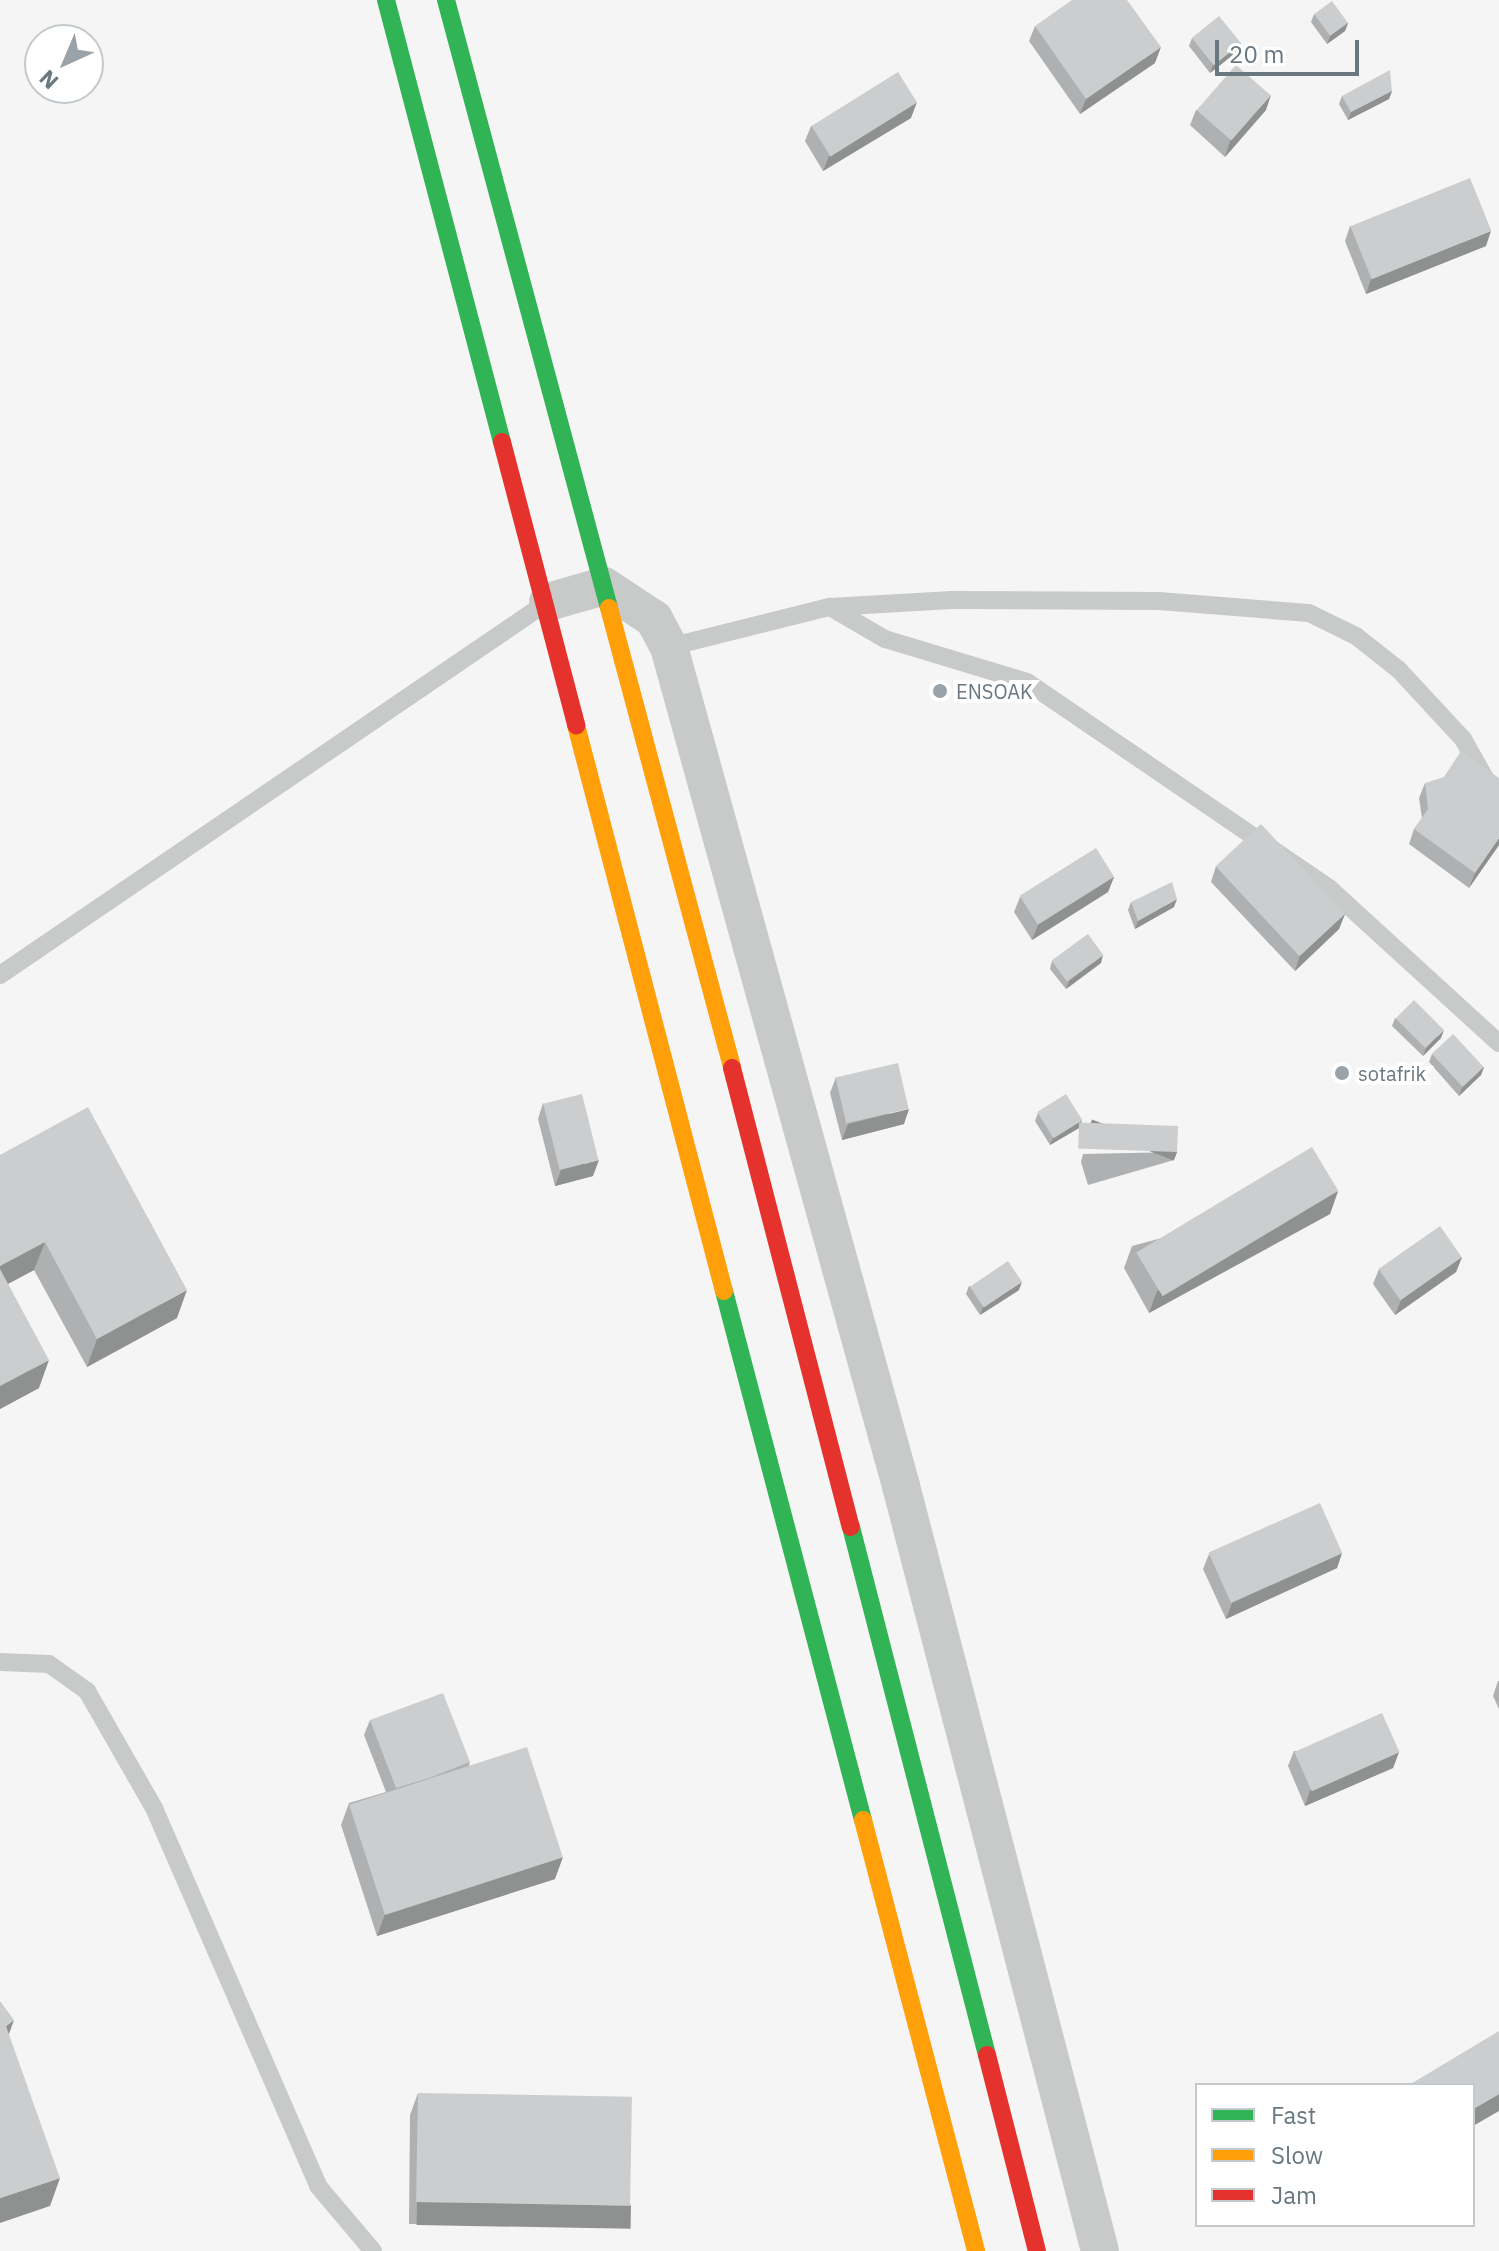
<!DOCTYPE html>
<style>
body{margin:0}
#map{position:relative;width:1499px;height:2251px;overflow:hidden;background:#f5f5f5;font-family:"IBM Plex Sans",sans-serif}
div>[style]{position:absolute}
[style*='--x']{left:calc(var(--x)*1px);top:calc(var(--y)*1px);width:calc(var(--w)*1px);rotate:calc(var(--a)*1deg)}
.lane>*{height:18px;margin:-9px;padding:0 9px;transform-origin:9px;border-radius:9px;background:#c8caca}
.street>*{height:38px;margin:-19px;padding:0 19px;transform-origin:19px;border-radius:19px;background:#c8caca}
.fast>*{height:18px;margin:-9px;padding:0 9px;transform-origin:9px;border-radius:9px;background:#30b455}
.slow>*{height:18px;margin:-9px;padding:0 9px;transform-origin:9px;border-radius:9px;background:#ff9f0a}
.jam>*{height:18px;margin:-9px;padding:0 9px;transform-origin:9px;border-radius:9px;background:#e5322d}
.wall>*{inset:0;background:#afb0b1}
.shaded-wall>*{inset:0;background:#8f9090;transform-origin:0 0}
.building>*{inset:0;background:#cccdce;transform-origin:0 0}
.dots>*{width:22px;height:22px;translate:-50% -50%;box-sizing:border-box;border:4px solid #fff;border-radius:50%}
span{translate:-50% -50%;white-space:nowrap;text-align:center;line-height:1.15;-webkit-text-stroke:8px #fff;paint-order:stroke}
.poi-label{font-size:20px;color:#697781}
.left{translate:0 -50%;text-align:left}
.legend{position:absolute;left:1195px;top:2083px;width:280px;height:144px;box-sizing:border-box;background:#fff;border:2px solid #c3c9cd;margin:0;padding:10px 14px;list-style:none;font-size:24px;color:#697781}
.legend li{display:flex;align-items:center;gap:16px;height:40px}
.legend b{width:40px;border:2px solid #c3c9cd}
.north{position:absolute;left:24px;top:24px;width:80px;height:80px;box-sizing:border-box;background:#fff;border:2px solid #c3c9cd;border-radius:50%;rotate:224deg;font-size:22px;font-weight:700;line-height:32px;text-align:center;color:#697781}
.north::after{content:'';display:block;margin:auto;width:28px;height:36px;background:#9aa3aa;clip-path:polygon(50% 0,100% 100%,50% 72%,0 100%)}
.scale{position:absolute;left:1215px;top:40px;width:144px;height:36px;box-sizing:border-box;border:4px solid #697781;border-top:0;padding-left:10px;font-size:24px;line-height:28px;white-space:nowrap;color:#697781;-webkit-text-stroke:6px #fff;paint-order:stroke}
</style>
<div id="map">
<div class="lane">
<div style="--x:830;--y:607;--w:64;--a:30.2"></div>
<div style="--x:885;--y:639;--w:148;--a:16.8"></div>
<div style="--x:1027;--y:682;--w:366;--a:34.3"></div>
<div style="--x:1329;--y:888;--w:230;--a:42.4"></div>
<div style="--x:669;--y:647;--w:166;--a:-14"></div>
<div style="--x:830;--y:607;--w:122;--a:-3.3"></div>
<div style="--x:952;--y:600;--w:207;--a:0.3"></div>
<div style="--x:1159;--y:601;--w:150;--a:4.6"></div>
<div style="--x:1309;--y:613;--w:52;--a:26.1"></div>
<div style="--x:1356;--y:636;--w:55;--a:38.3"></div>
<div style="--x:1399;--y:670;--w:94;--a:47.2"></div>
<div style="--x:1463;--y:739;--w:73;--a:60.6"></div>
<div style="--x:0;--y:975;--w:661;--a:-34.27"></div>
<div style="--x:0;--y:1662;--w:49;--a:2.3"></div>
<div style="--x:49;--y:1664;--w:47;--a:35.4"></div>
<div style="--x:87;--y:1691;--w:135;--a:60.2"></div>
<div style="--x:154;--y:1808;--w:412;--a:66.5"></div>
<div style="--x:318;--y:2186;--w:85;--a:49.8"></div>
</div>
<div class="street">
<div style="--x:548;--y:602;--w:58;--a:-15.9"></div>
<div style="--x:604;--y:586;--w:60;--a:33.4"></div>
<div style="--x:654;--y:619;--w:32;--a:62"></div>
<div style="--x:669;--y:647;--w:870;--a:74.54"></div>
<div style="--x:901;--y:1486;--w:790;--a:75.42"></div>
</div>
<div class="fast">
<div style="--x:386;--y:0;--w:457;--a:75.3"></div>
<div style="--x:446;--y:0;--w:629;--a:74.99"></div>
<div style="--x:724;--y:1291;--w:547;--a:75.28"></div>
<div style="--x:851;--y:1527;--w:545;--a:75.56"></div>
</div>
<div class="slow">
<div style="--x:609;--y:608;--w:476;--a:75"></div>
<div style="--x:576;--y:725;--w:585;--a:75.35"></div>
<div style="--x:863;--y:1820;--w:446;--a:75.3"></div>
</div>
<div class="jam">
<div style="--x:502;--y:442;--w:293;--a:75.3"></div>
<div style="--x:732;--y:1068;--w:474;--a:75.5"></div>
<div style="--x:987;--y:2055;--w:202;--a:75.7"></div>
</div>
<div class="wall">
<div style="clip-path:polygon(1314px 14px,1348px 23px,1345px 31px,1327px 44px,1311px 22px)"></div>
<div style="clip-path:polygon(1035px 26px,1155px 63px,1080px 114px,1029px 41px)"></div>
<div style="clip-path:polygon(1192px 38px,1241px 43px,1238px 51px,1210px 73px,1189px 46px)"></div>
<div style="clip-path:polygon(1392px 91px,1389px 99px,1348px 120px,1339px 104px,1342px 96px)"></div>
<div style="clip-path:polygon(1196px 110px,1266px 110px,1225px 157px,1190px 125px)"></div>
<div style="clip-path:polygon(911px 118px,823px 171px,805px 141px,811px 126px)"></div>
<div style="clip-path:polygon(1350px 226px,1486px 246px,1366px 294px,1345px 241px)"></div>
<div style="clip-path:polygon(1425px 783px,1499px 845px,1469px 888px,1409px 844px,1414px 829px,1422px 818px,1419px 798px)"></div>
<div style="clip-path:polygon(1216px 866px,1345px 914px,1339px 929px,1295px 971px,1211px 882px)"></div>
<div style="clip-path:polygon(1114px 877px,1108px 892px,1032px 940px,1014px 912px,1020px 897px)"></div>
<div style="clip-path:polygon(1131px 902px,1174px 907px,1135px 929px,1128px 910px)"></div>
<div style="clip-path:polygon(1052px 961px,1101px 963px,1066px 989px,1050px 969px)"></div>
<div style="clip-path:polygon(1395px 1018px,1441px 1038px,1423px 1056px,1392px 1026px)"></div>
<div style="clip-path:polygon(1432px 1054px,1484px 1067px,1481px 1075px,1459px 1096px,1429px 1062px)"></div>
<div style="clip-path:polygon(836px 1077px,904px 1124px,842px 1140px,830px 1093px)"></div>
<div style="clip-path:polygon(543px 1103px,593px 1176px,555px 1186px,538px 1119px)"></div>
<div style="clip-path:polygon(1038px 1113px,1079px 1128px,1050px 1145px,1035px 1121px)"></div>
<div style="clip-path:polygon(1177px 1152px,1174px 1160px,1088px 1185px,1081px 1162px,1083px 1154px)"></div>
<div style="clip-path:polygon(0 1155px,177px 1318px,87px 1367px,34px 1270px,8px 1284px,39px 1388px,0 1409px)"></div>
<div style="clip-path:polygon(1338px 1191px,1330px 1214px,1149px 1313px,1124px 1268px,1132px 1246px)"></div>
<div style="clip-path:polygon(1462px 1257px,1456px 1272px,1395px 1315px,1373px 1284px,1379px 1269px)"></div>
<div style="clip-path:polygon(969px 1286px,1019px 1290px,980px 1315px,966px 1294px)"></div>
<div style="clip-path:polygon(1342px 1553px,1337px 1568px,1226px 1619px,1203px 1569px,1209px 1554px)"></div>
<div style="clip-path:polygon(1498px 1681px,1499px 1681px,1499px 1709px,1493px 1696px)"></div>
<div style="clip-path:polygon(370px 1720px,470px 1762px,469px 1765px,555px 1879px,377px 1936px,341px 1825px,349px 1803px,386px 1792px,364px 1735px)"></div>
<div style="clip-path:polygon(1294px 1751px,1399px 1752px,1393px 1768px,1305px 1806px,1288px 1766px)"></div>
<div style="clip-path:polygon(418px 2093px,631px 2205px,623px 2227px,409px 2224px,410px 2115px)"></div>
</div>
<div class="shaded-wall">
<div style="clip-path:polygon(1348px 23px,1345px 31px,1327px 44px,1330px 36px)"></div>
<div style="clip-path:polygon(1241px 43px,1238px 51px,1210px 73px,1213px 65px)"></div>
<div style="clip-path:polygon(1161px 47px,1155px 63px,1080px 114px,1086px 99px)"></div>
<div style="clip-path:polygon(1392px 91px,1389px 99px,1348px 120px,1351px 112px)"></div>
<div style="clip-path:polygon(1271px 95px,1266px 110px,1225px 157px,1230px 141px)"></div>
<div style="clip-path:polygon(917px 102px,911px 118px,823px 171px,829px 156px)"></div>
<div style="clip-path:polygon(1491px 231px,1486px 246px,1366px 294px,1371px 279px)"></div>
<div style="clip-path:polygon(1499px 838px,1499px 845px,1469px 888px,1475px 873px)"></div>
<div style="clip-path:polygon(1114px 877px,1108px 892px,1032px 940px,1038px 925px)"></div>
<div style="clip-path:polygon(1177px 899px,1174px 907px,1135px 929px,1138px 921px)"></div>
<div style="clip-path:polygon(1345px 914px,1339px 929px,1295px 971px,1300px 955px)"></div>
<div style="clip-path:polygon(1103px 955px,1101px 963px,1066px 989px,1069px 981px)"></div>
<div style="clip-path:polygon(1444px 1030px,1441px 1038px,1423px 1056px,1426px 1048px)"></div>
<div style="clip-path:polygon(1484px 1067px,1481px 1075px,1459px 1096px,1462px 1088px)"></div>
<div style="clip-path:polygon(909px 1109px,904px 1124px,842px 1140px,848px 1124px)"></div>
<div style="clip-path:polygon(1082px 1120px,1079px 1128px,1050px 1145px,1053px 1138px)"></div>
<div style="left:1177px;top:1152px;width:9px;height:91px;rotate:111deg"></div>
<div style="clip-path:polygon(599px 1160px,593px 1176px,555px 1186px,561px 1170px)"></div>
<div style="clip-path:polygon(1338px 1191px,1330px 1214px,1149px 1313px,1157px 1291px)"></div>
<div style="clip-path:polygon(45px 1242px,34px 1270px,0 1288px,0 1266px)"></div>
<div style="clip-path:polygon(1462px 1257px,1456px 1272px,1395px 1315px,1401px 1300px)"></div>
<div style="clip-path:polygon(1022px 1282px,1019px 1290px,980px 1315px,983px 1307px)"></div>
<div style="clip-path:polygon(187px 1290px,177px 1318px,87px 1367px,97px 1339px)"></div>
<div style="clip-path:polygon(49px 1360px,39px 1388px,0 1409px,0 1386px)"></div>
<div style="clip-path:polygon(1342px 1553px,1337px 1568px,1226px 1619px,1232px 1603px)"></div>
<div style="clip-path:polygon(1399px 1752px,1393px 1768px,1305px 1806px,1310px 1790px)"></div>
<div style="clip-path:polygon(563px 1857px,555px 1879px,377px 1936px,385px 1914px)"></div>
<div style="clip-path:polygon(14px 2020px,4px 2048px,6px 2026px)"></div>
<div style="clip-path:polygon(1499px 2094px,1499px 2111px,1473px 2126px,1473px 2109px)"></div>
<div style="clip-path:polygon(60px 2178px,50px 2206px,0 2223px,0 2198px)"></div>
<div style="left:417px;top:2202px;width:214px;height:23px;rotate:1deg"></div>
</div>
<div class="building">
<div style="clip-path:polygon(1072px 0,1127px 0,1161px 47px,1086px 99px,1035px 26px)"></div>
<div style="left:1332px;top:1px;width:27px;height:22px;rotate:54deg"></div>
<div style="left:1219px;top:16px;width:35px;height:35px;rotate:51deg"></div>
<div style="left:1236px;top:65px;width:46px;height:60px;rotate:41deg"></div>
<div style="clip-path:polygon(1390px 70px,1392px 91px,1351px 112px,1342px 96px)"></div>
<div style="left:898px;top:72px;width:36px;height:102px;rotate:58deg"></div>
<div style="left:1470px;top:178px;width:57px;height:129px;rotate:68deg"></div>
<div style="clip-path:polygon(1461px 751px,1499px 778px,1499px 838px,1475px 873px,1414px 829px,1428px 809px,1425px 783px,1444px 777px)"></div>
<div style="left:1261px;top:824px;width:123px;height:62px;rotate:47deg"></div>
<div style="left:1096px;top:848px;width:34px;height:90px;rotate:58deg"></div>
<div style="clip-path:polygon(1172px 882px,1177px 899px,1138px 921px,1131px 902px)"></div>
<div style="left:1088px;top:934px;width:26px;height:45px;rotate:54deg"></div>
<div style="left:1414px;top:1000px;width:42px;height:26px;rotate:45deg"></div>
<div style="left:1453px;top:1034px;width:45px;height:29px;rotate:47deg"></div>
<div style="left:898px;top:1063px;width:47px;height:64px;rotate:77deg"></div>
<div style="left:582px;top:1094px;width:68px;height:40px;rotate:76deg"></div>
<div style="left:1066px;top:1094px;width:31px;height:34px;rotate:58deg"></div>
<div style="clip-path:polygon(88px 1107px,187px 1290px,97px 1339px,45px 1242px,0 1266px,0 1155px)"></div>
<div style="left:1178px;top:1126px;width:26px;height:99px;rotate:92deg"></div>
<div style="left:1312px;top:1147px;width:51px;height:205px;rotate:59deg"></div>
<div style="left:1440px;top:1226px;width:38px;height:75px;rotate:55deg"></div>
<div style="left:1008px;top:1261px;width:25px;height:46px;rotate:56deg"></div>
<div style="clip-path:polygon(0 1269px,49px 1360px,0 1386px)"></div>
<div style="left:1320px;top:1503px;width:55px;height:122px;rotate:66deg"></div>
<div style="clip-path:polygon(443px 1693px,470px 1762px,429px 1778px,396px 1788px,370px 1720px)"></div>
<div style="left:1382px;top:1713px;width:43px;height:96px;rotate:66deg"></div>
<div style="left:527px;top:1747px;width:116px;height:187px;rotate:72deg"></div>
<div style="clip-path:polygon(0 2001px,14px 2020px,6px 2026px,60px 2178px,0 2198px)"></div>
<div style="clip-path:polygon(1499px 2031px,1499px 2094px,1473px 2109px,1473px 2085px,1409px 2085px)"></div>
<div style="left:418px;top:2093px;width:214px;height:109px;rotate:1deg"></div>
</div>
<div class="dots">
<div style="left:940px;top:691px;background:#9aa3aa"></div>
<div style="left:1342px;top:1073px;background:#9aa3aa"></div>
</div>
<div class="poi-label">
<span class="left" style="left:956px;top:691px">ENSOAK</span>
<span class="left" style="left:1358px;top:1073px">sotafrik</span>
</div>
<ul class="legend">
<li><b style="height:10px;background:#30b455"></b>Fast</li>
<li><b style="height:10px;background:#ff9f0a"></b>Slow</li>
<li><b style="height:10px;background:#e5322d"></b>Jam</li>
</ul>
<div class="north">N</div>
<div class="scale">20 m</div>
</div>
